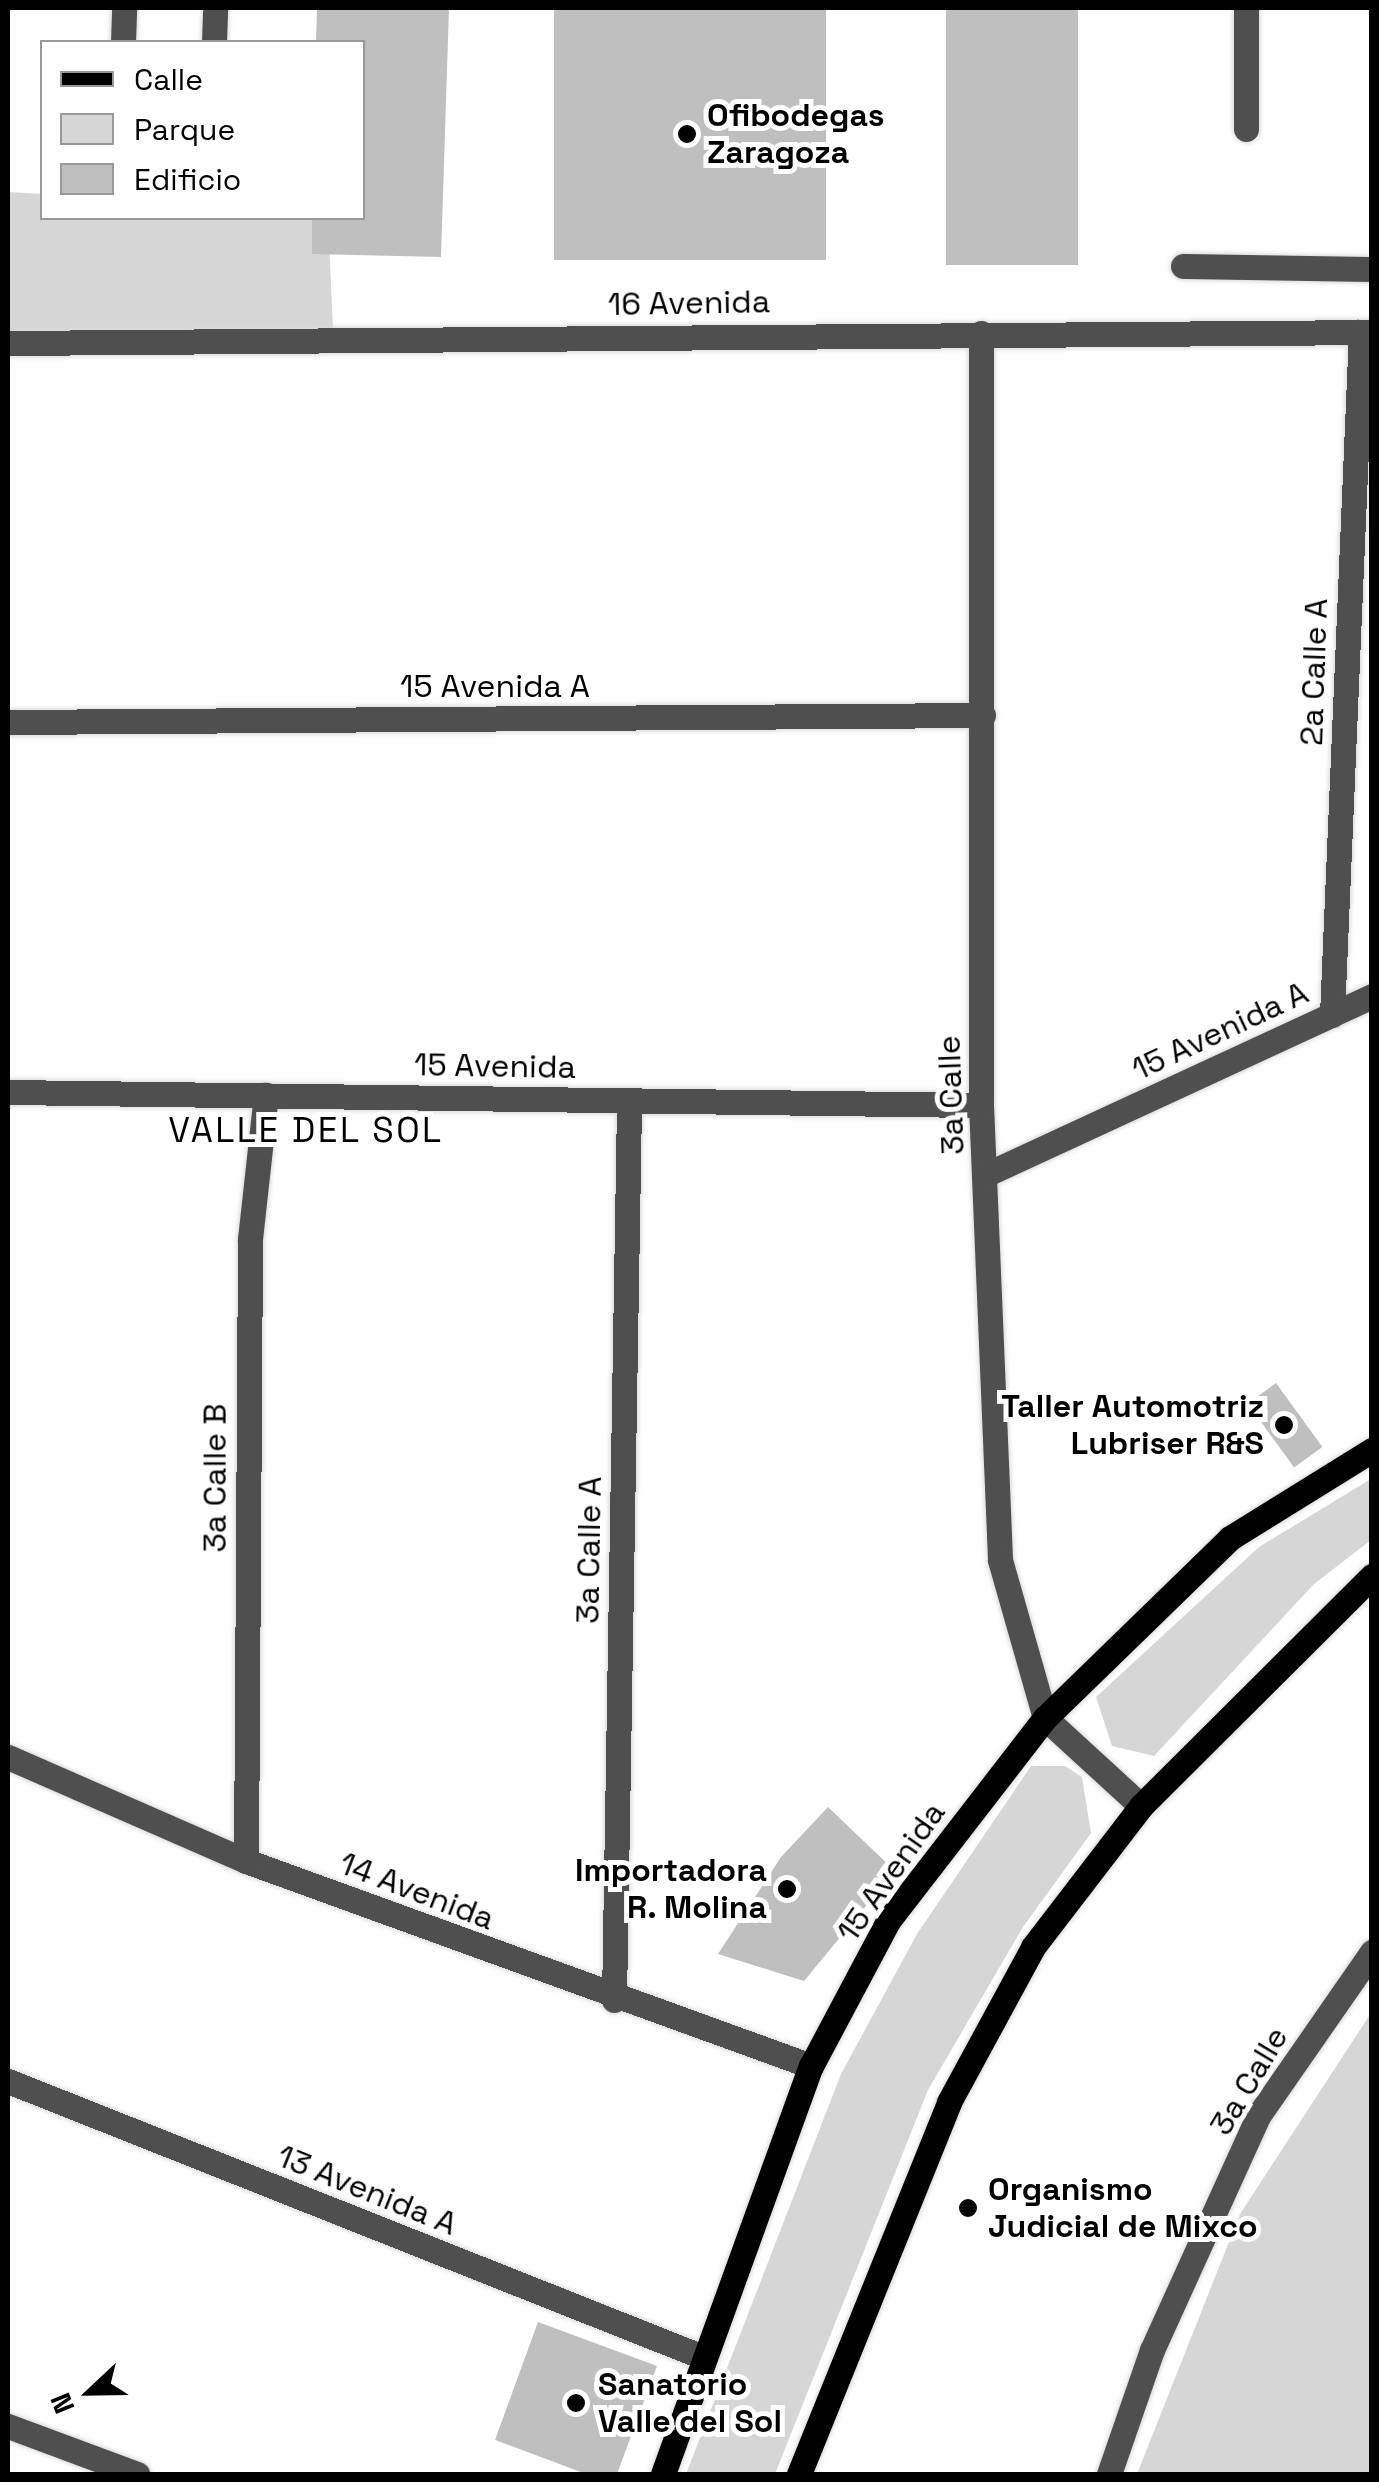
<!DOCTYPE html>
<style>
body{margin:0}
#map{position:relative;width:1379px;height:2482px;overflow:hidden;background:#fff;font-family:"Space Grotesk",sans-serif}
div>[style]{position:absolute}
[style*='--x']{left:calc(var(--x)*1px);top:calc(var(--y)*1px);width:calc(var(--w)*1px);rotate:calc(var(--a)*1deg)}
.green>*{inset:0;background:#d6d6d6}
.building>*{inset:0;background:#bfbfbf;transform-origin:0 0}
.roads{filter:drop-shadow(0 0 2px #dbdbdb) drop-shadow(0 0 2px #dbdbdb)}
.minor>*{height:25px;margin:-12.5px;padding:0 12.5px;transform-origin:12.5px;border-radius:12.5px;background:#4f4f4f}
.major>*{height:25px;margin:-12.5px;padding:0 12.5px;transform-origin:12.5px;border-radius:12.5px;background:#000}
.dots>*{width:28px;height:28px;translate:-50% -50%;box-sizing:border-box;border:5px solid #fff;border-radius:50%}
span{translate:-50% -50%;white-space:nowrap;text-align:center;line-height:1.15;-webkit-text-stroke:10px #fff;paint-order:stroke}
.poi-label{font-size:32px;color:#000;font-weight:700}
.left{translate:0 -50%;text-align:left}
.right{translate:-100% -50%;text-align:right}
.street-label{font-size:32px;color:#000}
.neighbourhood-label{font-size:35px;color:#000;letter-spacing:2.5px}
.frame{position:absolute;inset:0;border:10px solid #000;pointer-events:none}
.legend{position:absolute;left:40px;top:40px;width:325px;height:180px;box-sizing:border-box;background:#fff;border:2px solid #999;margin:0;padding:12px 18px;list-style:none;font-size:30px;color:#000}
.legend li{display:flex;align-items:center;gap:20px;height:50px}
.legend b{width:50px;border:2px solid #999}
.north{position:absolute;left:40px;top:2342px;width:100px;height:100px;-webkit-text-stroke:8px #fff;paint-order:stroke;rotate:248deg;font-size:28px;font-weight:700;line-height:40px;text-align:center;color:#000}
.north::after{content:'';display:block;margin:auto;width:35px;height:45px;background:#000;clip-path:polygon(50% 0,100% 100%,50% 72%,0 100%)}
</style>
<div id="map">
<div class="green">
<div style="clip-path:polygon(8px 192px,42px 194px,42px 218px,328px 218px,333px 329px,8px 337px)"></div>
<div style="clip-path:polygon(1371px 1479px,1371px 1540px,1314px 1584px,1154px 1756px,1112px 1746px,1096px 1697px,1259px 1547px)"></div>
<div style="clip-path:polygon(1031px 1766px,1065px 1766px,1082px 1777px,1091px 1833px,1023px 1927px,928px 2090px,775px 2474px,686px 2474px,841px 2074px,917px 1934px)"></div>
<div style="clip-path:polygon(1371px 2013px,1371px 2474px,1137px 2474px,1240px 2214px)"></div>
</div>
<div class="building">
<div style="clip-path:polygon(317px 8px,449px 8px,441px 257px,312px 254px,312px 218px,362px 218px,362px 42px,316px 42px)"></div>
<div style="left:554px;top:8px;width:272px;height:252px"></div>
<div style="left:946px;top:8px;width:132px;height:257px"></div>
<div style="left:1276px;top:1383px;width:79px;height:35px;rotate:54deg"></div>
<div style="clip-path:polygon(828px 1807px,895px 1871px,804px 1981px,718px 1954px,781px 1857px)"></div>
<div style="clip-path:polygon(538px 2322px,657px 2366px,617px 2474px,586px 2474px,495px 2440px)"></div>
</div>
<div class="roads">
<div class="minor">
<div style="--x:1246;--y:8;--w:121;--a:90"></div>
<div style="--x:123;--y:42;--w:34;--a:-88"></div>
<div style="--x:214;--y:42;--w:34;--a:-88"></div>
<div style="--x:1183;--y:266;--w:189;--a:0.9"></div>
<div style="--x:981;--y:333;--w:772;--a:90"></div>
<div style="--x:981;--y:1105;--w:455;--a:87.6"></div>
<div style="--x:1000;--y:1560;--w:164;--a:74.1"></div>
<div style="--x:1045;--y:1718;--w:130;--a:42.5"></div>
<div style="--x:8;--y:343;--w:1364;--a:-0.46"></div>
<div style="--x:8;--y:722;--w:975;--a:-0.41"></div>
<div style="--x:1332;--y:1015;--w:684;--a:-87.57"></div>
<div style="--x:8;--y:1092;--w:973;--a:0.77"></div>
<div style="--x:987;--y:1174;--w:424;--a:-24.8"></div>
<div style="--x:8;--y:1757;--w:260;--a:23.6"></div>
<div style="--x:246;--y:1861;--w:601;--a:19.94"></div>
<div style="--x:246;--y:1861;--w:622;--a:-89.63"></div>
<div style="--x:250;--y:1239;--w:145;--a:-83.7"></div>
<div style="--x:614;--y:2000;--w:899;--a:-89.04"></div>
<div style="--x:8;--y:2081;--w:748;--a:21.66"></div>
<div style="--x:8;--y:2426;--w:138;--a:20.4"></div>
<div style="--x:1109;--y:2474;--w:131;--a:-70.9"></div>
<div style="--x:1152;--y:2350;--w:257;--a:-65.6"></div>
<div style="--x:1258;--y:2116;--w:200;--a:-55.2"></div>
</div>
<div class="major">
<div style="--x:663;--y:2474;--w:434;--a:-70.1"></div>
<div style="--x:811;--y:2066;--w:164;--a:-62"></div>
<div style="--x:888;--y:1921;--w:257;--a:-52.3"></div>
<div style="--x:1045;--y:1718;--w:258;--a:-44.2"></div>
<div style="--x:1230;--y:1538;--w:167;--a:-31.8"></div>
<div style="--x:799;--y:2474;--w:401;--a:-68"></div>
<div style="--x:949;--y:2102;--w:176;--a:-61.5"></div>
<div style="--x:1033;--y:1947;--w:178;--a:-52.5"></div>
<div style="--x:1141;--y:1806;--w:326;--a:-44.9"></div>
</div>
</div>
<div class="dots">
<div style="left:687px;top:134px;background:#000"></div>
<div style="left:1284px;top:1425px;background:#000"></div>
<div style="left:787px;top:1889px;background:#000"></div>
<div style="left:968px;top:2208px;background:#000"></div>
<div style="left:576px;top:2403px;background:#000"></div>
</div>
<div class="poi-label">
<span class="left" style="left:707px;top:134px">Ofibodegas<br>Zaragoza</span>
<span class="right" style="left:1264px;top:1425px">Taller Automotriz<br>Lubriser R&amp;S</span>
<span class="right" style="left:767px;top:1889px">Importadora<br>R. Molina</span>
<span class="left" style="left:988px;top:2208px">Organismo<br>Judicial de Mixco</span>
<span class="left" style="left:598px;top:2403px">Sanatorio<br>Valle del Sol</span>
</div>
<div class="street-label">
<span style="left:689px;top:303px;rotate:-1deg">16 Avenida</span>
<span style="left:1314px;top:672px;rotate:-88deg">2a Calle A</span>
<span style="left:495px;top:686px">15 Avenida A</span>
<span style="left:1220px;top:1031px;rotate:-25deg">15 Avenida A</span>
<span style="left:495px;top:1066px;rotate:1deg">15 Avenida</span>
<span style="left:951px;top:1095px;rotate:-92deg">3a Calle</span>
<span style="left:215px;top:1478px;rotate:-90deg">3a Calle B</span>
<span style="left:589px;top:1550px;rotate:-89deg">3a Calle A</span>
<span style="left:891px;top:1872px;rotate:-55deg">15 Avenida</span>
<span style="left:417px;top:1891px;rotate:21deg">14 Avenida</span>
<span style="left:1249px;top:2081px;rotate:-59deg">3a Calle</span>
<span style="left:367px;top:2190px;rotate:22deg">13 Avenida A</span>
</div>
<div class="neighbourhood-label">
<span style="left:306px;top:1130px">VALLE DEL SOL</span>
</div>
<div class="frame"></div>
<ul class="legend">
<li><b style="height:12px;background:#000"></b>Calle</li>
<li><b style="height:28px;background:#d6d6d6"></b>Parque</li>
<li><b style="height:28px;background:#bfbfbf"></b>Edificio</li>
</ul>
<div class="north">N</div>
</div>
